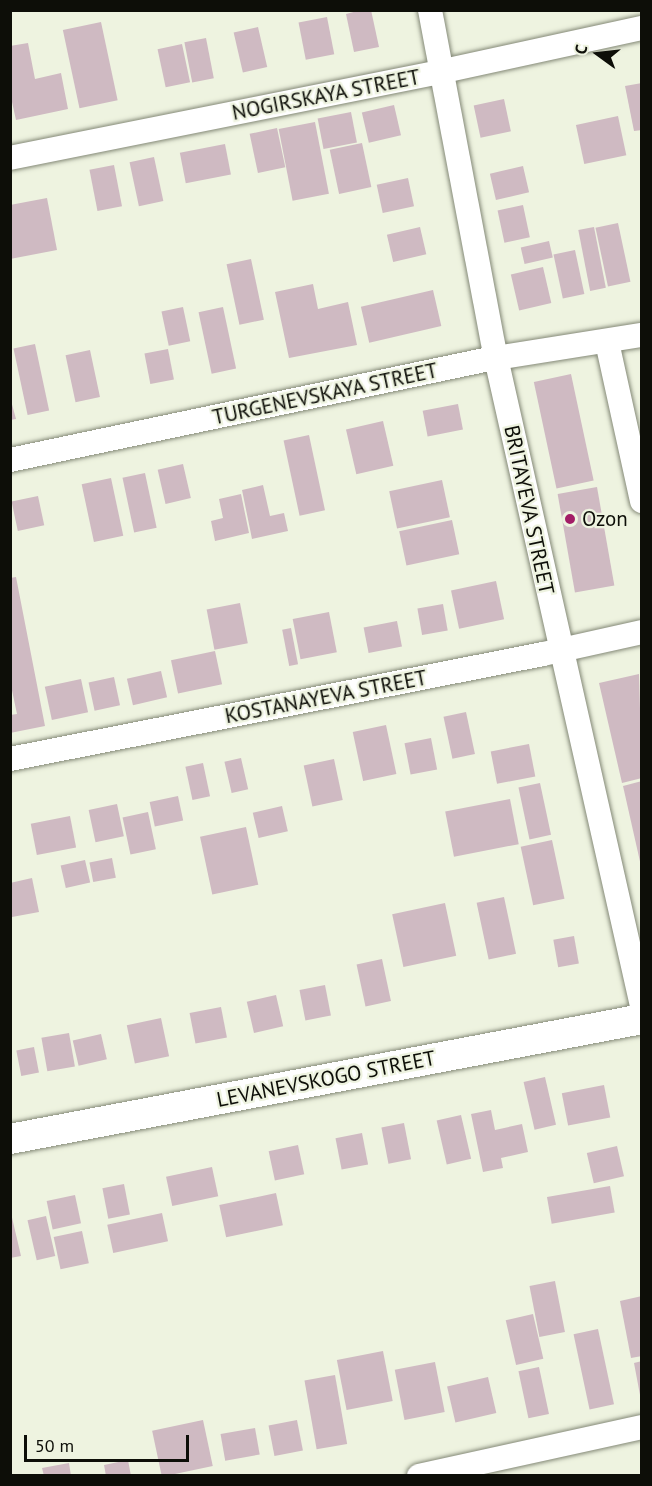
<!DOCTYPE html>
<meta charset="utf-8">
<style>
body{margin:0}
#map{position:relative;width:652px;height:1486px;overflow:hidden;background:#eef3e0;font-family:"PT Sans",sans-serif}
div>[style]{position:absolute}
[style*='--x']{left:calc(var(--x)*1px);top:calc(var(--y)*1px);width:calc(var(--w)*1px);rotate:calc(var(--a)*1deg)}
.building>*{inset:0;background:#cfbac2;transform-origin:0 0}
.roads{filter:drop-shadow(0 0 2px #848977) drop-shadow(0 0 2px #848977)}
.minor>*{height:24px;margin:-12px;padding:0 12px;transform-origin:12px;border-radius:12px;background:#fff}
.tertiary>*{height:30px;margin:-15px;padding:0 15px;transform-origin:15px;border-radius:15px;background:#fff}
.dots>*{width:16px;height:16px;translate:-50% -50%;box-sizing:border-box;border:3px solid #eef3e0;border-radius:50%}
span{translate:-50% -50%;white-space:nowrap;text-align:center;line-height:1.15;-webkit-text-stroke:4.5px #eef3e0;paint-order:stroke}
.street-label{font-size:21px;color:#0d0e08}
.poi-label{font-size:21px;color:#0d0e08}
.left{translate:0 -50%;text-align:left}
.frame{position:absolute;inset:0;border:12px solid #0d0e08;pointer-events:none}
.north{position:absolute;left:568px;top:24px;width:60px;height:60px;-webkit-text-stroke:4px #eef3e0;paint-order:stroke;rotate:285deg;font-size:16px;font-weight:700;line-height:24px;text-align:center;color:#0d0e08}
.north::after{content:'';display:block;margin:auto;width:21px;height:27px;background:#0d0e08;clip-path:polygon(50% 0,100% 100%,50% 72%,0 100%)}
.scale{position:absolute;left:24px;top:1435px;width:165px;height:27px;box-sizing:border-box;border:3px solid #0d0e08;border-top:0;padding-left:8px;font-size:18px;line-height:21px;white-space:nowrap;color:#0d0e08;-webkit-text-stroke:4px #eef3e0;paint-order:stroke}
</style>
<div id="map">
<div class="building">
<div style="clip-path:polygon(361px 10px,371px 10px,379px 47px,354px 52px,346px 14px)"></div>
<div style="left:327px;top:17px;width:38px;height:29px;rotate:79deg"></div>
<div style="left:101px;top:22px;width:80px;height:39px;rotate:78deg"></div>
<div style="left:258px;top:27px;width:41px;height:25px;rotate:77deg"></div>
<div style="left:206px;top:38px;width:41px;height:22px;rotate:79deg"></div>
<div style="clip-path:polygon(28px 43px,35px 79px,61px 73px,68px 109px,16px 120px,10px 93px,10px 46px)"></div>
<div style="left:182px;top:44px;width:39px;height:25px;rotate:78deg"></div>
<div style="clip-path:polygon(642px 83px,642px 130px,634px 131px,625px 86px)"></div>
<div style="left:504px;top:99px;width:33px;height:31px;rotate:78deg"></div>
<div style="left:394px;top:105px;width:31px;height:33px;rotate:77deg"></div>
<div style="left:351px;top:112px;width:31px;height:34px;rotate:79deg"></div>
<div style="left:618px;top:116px;width:40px;height:43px;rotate:78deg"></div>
<div style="left:315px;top:122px;width:73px;height:37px;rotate:79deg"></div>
<div style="left:277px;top:128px;width:40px;height:28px;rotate:78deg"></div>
<div style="left:362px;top:143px;width:45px;height:33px;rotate:78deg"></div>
<div style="left:225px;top:144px;width:31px;height:46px;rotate:79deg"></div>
<div style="left:154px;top:157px;width:45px;height:25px;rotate:78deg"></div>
<div style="left:114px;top:165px;width:42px;height:25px;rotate:79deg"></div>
<div style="left:523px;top:166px;width:27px;height:34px;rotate:77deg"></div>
<div style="left:408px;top:178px;width:29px;height:32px;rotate:78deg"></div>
<div style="clip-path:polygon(47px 198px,57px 250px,10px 259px,10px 205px)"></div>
<div style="left:523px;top:205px;width:33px;height:26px;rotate:78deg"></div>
<div style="left:618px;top:223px;width:60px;height:23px;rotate:78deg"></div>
<div style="left:420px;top:227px;width:28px;height:34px;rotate:77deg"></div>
<div style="left:594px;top:227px;width:62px;height:16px;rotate:79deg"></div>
<div style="left:549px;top:241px;width:17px;height:29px;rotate:77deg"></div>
<div style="left:575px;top:250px;width:45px;height:22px;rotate:78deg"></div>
<div style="left:251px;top:259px;width:62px;height:25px;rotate:78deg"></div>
<div style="left:543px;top:267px;width:37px;height:33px;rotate:77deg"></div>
<div style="clip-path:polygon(313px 284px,318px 309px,348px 302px,357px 345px,289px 358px,275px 292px)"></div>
<div style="left:433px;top:290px;width:37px;height:74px;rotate:77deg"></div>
<div style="left:183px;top:307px;width:35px;height:22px;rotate:78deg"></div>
<div style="left:223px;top:307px;width:63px;height:25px;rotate:78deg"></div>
<div style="left:35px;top:344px;width:68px;height:22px;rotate:78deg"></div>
<div style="left:168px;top:349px;width:31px;height:24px;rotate:79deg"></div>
<div style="left:90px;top:350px;width:48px;height:25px;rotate:78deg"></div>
<div style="left:571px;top:374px;width:109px;height:38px;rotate:78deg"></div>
<div style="clip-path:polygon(10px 397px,16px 419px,10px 420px)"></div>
<div style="left:458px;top:404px;width:26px;height:36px;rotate:79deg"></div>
<div style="left:383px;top:421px;width:46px;height:38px;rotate:77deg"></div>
<div style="left:309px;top:435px;width:77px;height:26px;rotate:78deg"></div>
<div style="left:183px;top:464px;width:35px;height:26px;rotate:77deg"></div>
<div style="left:145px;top:473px;width:56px;height:23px;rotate:78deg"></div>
<div style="left:111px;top:478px;width:59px;height:30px;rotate:78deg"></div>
<div style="left:442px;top:480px;width:38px;height:54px;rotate:78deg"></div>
<div style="clip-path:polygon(263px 485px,270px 516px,284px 513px,288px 531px,252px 539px,242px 490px)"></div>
<div style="left:597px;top:487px;width:100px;height:40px;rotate:80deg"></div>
<div style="clip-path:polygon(241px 494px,249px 533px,215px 541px,211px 521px,223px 518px,219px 499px)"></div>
<div style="left:38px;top:496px;width:30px;height:27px;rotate:78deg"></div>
<div style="left:452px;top:520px;width:35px;height:54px;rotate:78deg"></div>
<div style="clip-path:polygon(16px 577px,45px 726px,10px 733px,10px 715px,17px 714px,10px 681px,10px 578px)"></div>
<div style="left:496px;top:581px;width:39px;height:46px;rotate:78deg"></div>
<div style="left:240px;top:603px;width:41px;height:34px;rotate:79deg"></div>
<div style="left:443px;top:604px;width:27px;height:26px;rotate:80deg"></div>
<div style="left:329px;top:612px;width:41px;height:37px;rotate:79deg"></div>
<div style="left:397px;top:621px;width:26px;height:34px;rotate:79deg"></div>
<div style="left:291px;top:628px;width:37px;height:9px;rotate:79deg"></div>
<div style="left:215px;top:651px;width:34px;height:45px;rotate:78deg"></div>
<div style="left:161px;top:671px;width:27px;height:35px;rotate:77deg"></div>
<div style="clip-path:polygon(639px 674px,642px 778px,622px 783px,599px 683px)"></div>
<div style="left:114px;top:677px;width:29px;height:26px;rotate:78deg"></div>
<div style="left:81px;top:679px;width:34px;height:37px;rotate:78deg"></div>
<div style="left:466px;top:712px;width:43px;height:23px;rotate:78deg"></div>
<div style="left:386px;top:725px;width:50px;height:34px;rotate:78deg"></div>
<div style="left:431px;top:738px;width:32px;height:27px;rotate:79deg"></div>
<div style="left:529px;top:744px;width:33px;height:39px;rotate:79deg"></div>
<div style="left:241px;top:758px;width:32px;height:17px;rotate:77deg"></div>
<div style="left:334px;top:759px;width:42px;height:31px;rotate:78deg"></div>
<div style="left:203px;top:763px;width:34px;height:18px;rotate:78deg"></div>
<div style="clip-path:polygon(642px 781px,642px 866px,641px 866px,623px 786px)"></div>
<div style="left:540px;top:783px;width:53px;height:22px;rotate:78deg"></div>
<div style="left:178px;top:796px;width:25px;height:29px;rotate:78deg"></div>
<div style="left:510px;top:799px;width:46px;height:66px;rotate:79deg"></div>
<div style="left:117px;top:804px;width:33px;height:29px;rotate:78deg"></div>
<div style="left:282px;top:806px;width:26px;height:30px;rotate:77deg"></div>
<div style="left:148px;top:812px;width:38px;height:26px;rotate:78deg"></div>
<div style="left:70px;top:816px;width:32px;height:40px;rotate:79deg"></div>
<div style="left:246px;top:827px;width:59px;height:47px;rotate:78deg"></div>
<div style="left:552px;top:840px;width:60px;height:32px;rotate:78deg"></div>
<div style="left:112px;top:858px;width:20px;height:23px;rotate:79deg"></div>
<div style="left:85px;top:860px;width:23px;height:25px;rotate:77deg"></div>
<div style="clip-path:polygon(32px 878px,39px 912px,12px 917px,10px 883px)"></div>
<div style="left:504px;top:897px;width:58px;height:28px;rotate:78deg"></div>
<div style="left:445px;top:903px;width:54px;height:54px;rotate:78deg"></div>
<div style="left:574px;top:936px;width:28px;height:21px;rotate:80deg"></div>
<div style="left:382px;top:959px;width:43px;height:26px;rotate:78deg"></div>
<div style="left:325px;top:985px;width:31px;height:26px;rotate:79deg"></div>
<div style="left:276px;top:995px;width:32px;height:30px;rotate:77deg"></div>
<div style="left:221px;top:1007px;width:31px;height:32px;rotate:79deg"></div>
<div style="left:161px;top:1018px;width:39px;height:35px;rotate:78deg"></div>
<div style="left:69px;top:1033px;width:34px;height:28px;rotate:80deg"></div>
<div style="left:101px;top:1034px;width:26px;height:29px;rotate:77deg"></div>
<div style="left:34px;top:1047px;width:26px;height:18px;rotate:79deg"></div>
<div style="left:545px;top:1077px;width:49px;height:22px;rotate:77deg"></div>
<div style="left:604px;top:1085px;width:33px;height:43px;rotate:79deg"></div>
<div style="clip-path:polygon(491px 1110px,495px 1130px,522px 1124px,528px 1152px,501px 1158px,503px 1168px,483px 1172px,471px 1114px)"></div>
<div style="left:461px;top:1115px;width:45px;height:25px;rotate:77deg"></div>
<div style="left:404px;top:1123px;width:37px;height:23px;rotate:79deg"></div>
<div style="left:362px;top:1133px;width:32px;height:27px;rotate:79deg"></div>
<div style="left:298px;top:1145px;width:30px;height:30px;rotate:78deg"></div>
<div style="left:617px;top:1146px;width:31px;height:31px;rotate:77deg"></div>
<div style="left:212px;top:1167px;width:30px;height:47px;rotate:78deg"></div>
<div style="left:124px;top:1184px;width:31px;height:22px;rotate:79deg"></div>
<div style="left:610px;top:1186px;width:27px;height:64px;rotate:80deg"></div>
<div style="left:276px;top:1193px;width:33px;height:58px;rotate:78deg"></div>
<div style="left:75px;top:1195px;width:29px;height:29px;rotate:78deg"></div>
<div style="clip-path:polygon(10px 1209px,21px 1256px,10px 1258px)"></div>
<div style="left:162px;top:1213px;width:29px;height:56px;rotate:78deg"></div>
<div style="left:46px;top:1216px;width:41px;height:19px;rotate:77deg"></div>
<div style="left:82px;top:1231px;width:33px;height:29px;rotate:78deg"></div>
<div style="left:555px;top:1281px;width:52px;height:26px;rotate:79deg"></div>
<div style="clip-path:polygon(642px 1296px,642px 1356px,631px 1358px,620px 1301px)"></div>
<div style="left:533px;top:1314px;width:46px;height:28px;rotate:77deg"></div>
<div style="left:598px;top:1329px;width:77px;height:25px;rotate:78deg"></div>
<div style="left:383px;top:1351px;width:51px;height:47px;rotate:79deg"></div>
<div style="clip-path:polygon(642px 1361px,642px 1395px,640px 1395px,634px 1363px)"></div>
<div style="left:435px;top:1362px;width:51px;height:41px;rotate:79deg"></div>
<div style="left:539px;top:1367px;width:48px;height:21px;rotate:78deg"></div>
<div style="left:335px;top:1375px;width:70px;height:31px;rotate:80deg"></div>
<div style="left:488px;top:1377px;width:37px;height:42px;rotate:77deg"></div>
<div style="left:203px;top:1420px;width:47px;height:52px;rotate:78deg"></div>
<div style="left:297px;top:1420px;width:31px;height:29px;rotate:79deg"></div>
<div style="left:255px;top:1428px;width:27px;height:35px;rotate:80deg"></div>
<div style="clip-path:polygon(128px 1460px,131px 1476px,106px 1476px,104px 1465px)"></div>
<div style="clip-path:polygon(69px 1463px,71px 1476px,44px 1476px,42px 1468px)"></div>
</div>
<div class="roads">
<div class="minor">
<div style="--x:430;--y:10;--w:354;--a:79.3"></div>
<div style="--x:496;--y:358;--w:664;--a:77.3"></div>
<div style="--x:10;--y:158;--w:443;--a:-11.3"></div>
<div style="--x:444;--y:71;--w:203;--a:-12.3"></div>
<div style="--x:607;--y:342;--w:163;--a:77.6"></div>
<div style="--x:10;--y:460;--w:497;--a:-11.9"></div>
<div style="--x:496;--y:358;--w:148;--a:-9"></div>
<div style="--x:10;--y:759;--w:543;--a:-11.14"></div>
<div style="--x:543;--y:654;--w:101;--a:-12.5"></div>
<div style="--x:419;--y:1476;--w:228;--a:-12.4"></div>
</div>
<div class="tertiary">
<div style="--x:10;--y:1139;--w:643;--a:-10.75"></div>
</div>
</div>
<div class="dots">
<div style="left:570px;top:519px;background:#a31c67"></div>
</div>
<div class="street-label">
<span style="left:326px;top:95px;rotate:-11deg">NOGIRSKAYA STREET</span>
<span style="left:325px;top:394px;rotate:-12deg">TURGENEVSKAYA STREET</span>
<span style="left:529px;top:510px;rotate:78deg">BRITAYEVA STREET</span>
<span style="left:326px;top:697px;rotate:-11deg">KOSTANAYEVA STREET</span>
<span style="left:326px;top:1079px;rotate:-11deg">LEVANEVSKOGO STREET</span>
</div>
<div class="poi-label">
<span class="left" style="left:582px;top:519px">Ozon</span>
</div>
<div class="frame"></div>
<div class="north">С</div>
<div class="scale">50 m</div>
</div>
